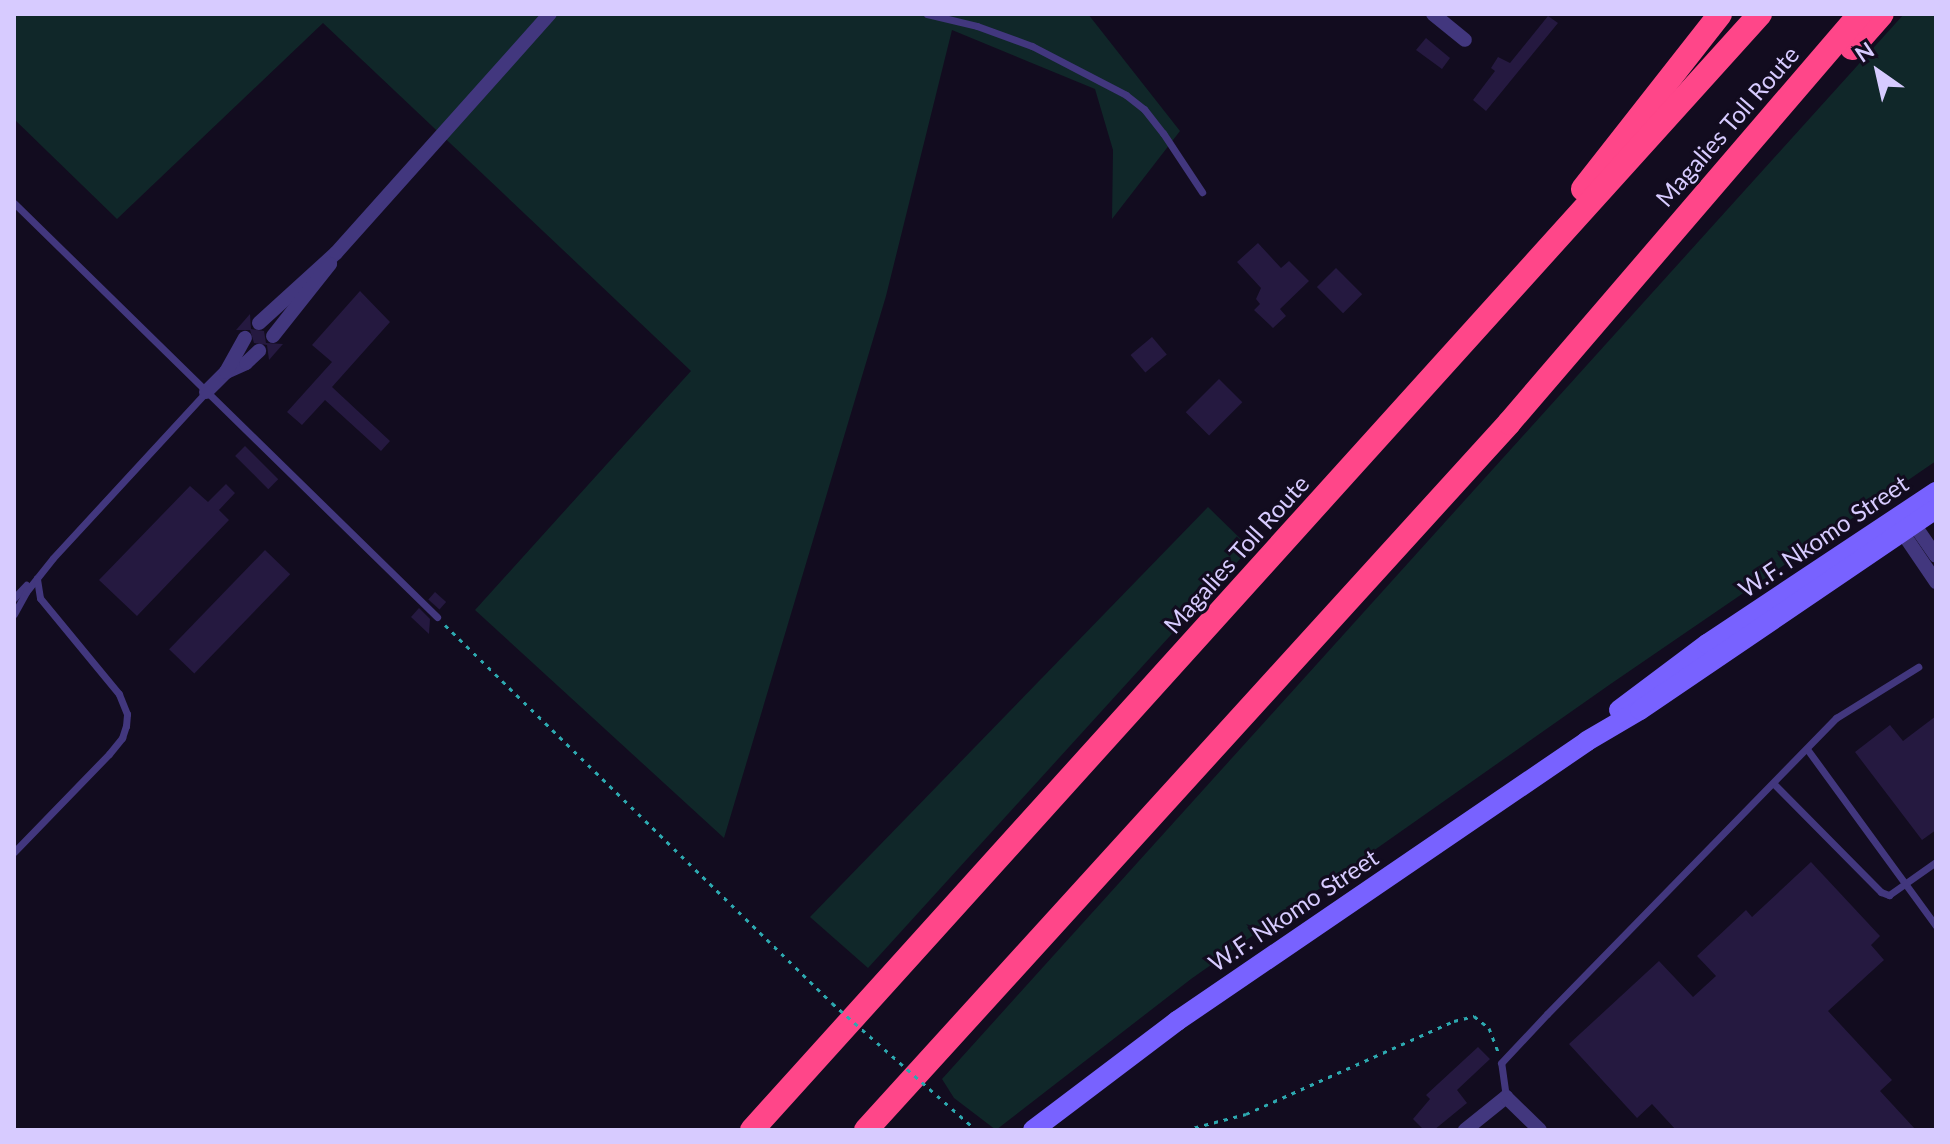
<!DOCTYPE html>
<style>
body{margin:0}
#map{position:relative;width:1950px;height:1144px;overflow:hidden;background:#120c1f;font-family:Lato,sans-serif}
div>[style]{position:absolute}
[style*='--x']{left:calc(var(--x)*1px);top:calc(var(--y)*1px);width:calc(var(--w)*1px);rotate:calc(var(--a)*1deg)}
.green>*{inset:0;background:#102729}
.building>*{inset:0;background:#251940;transform-origin:0 0}
.path>*{height:3px;margin-top:-1.5px;transform-origin:0;background:repeating-linear-gradient(90deg,#2da9b0 0 4px,transparent 0 10px)}
.lane>*{height:7px;margin:-3.5px;padding:0 3.5px;transform-origin:3.5px;border-radius:3.5px;background:#42377e}
.street>*{height:14px;margin:-7px;padding:0 7px;transform-origin:7px;border-radius:7px;background:#42377e}
.secondary>*{height:20px;margin:-10px;padding:0 10px;transform-origin:10px;border-radius:10px;background:#7862ff}
.highway>*{height:24px;margin:-12px;padding:0 12px;transform-origin:12px;border-radius:12px;background:#ff4689}
.path-bridge>*{height:3px;margin-top:-1.5px;transform-origin:0;background:repeating-linear-gradient(90deg,#2da9b0 0 4px,transparent 0 10px)}
span{translate:-50% -50%;white-space:nowrap;text-align:center;line-height:1.15;-webkit-text-stroke:6px #120c1f;paint-order:stroke}
.street-label{font-size:24px;color:#d7cbff}
.frame{position:absolute;inset:0;border:16px solid #d7cbff;pointer-events:none}
.north{position:absolute;left:1838px;top:32px;width:80px;height:80px;-webkit-text-stroke:6px #120c1f;paint-order:stroke;rotate:326deg;font-size:22px;font-weight:700;line-height:32px;text-align:center;color:#d7cbff}
.north::after{content:'';display:block;margin:auto;width:28px;height:36px;background:#d7cbff;clip-path:polygon(50% 0,100% 100%,50% 72%,0 100%)}
</style>
<div id="map">
<div class="green">
<div style="clip-path:polygon(14px 14px,1088px 14px,1180px 131px,1112px 219px,1113px 150px,1095px 89px,952px 30px,886px 296px,724px 838px,475px 610px,691px 371px,323px 23px,117px 219px,14px 119px)"></div>
<div style="clip-path:polygon(1904px 14px,1936px 14px,1936px 461px,1612px 683px,1191px 979px,996px 1130px,954px 1098px,942px 1079px)"></div>
<div style="clip-path:polygon(1208px 507px,1250px 548px,868px 968px,810px 917px)"></div>
</div>
<div class="building">
<div style="clip-path:polygon(1548px 16px,1558px 23px,1486px 111px,1473px 100px,1495px 71px,1491px 68px,1498px 57px,1510px 63px)"></div>
<div style="clip-path:polygon(1426px 38px,1450px 58px,1442px 69px,1416px 50px)"></div>
<div style="clip-path:polygon(1258px 243px,1281px 268px,1289px 261px,1309px 281px,1280px 309px,1286px 316px,1273px 328px,1254px 310px,1260px 304px,1256px 299px,1261px 288px,1237px 262px)"></div>
<div style="left:1336px;top:268px;width:37px;height:27px;rotate:45deg"></div>
<div style="clip-path:polygon(360px 291px,390px 322px,332px 387px,390px 441px,381px 451px,325px 400px,302px 425px,287px 412px,332px 362px,312px 345px)"></div>
<div style="clip-path:polygon(250px 314px,251px 329px,264px 331px,266px 343px,283px 344px,269px 360px,267px 345px,254px 343px,250px 330px,236px 330px)"></div>
<div style="left:1152px;top:337px;width:23px;height:28px;rotate:50deg"></div>
<div style="left:1219px;top:379px;width:33px;height:47px;rotate:45deg"></div>
<div style="left:245px;top:446px;width:47px;height:14px;rotate:45deg"></div>
<div style="clip-path:polygon(226px 484px,235px 493px,219px 510px,229px 520px,137px 616px,99px 580px,190px 486px,208px 502px)"></div>
<div style="left:265px;top:550px;width:35px;height:138px;rotate:44deg"></div>
<div style="left:435px;top:592px;width:15px;height:10px;rotate:42deg"></div>
<div style="clip-path:polygon(419px 608px,430px 619px,429px 634px,411px 617px)"></div>
<div style="clip-path:polygon(1936px 716px,1936px 830px,1922px 840px,1855px 752px,1890px 725px,1903px 741px)"></div>
<div style="clip-path:polygon(1811px 862px,1880px 936px,1871px 945px,1884px 960px,1828px 1011px,1892px 1080px,1880px 1091px,1916px 1130px,1676px 1130px,1652px 1104px,1637px 1118px,1569px 1044px,1659px 961px,1693px 997px,1716px 976px,1697px 956px,1746px 910px,1752px 917px)"></div>
<div style="clip-path:polygon(1478px 1047px,1490px 1059px,1457px 1090px,1467px 1103px,1434px 1130px,1424px 1130px,1413px 1119px,1430px 1099px,1426px 1095px)"></div>
</div>
<div class="path">
<div style="--x:445;--y:625;--w:541;--a:44.33"></div>
<div style="--x:1185;--y:1130;--w:63;--a:-14.7"></div>
<div style="--x:1246;--y:1114;--w:228;--a:-24.1"></div>
<div style="--x:1454;--y:1021;--w:21;--a:-14"></div>
<div style="--x:1474;--y:1016;--w:19;--a:39"></div>
<div style="--x:1489;--y:1028;--w:26;--a:69"></div>
</div>
<div class="lane">
<div style="--x:927;--y:14;--w:51;--a:13.5"></div>
<div style="--x:977;--y:26;--w:59;--a:20"></div>
<div style="--x:1032;--y:46;--w:106;--a:27.5"></div>
<div style="--x:1126;--y:95;--w:23;--a:38"></div>
<div style="--x:1144;--y:109;--w:31;--a:52"></div>
<div style="--x:1163;--y:133;--w:71;--a:56.5"></div>
<div style="--x:14;--y:203;--w:592;--a:44.38"></div>
<div style="--x:14;--y:598;--w:18;--a:-47"></div>
<div style="--x:14;--y:614;--w:25;--a:-61"></div>
<div style="--x:26;--y:592;--w:43;--a:-51.5"></div>
<div style="--x:53;--y:558;--w:226;--a:-47.3"></div>
<div style="--x:1807;--y:749;--w:219;--a:53.9"></div>
<div style="--x:1774;--y:784;--w:152;--a:45.3"></div>
<div style="--x:1881;--y:892;--w:9;--a:21"></div>
<div style="--x:1889;--y:895;--w:57;--a:-35.1"></div>
<div style="--x:14;--y:852;--w:136;--a:-45.9"></div>
<div style="--x:109;--y:754;--w:21;--a:-51"></div>
<div style="--x:122;--y:738;--w:13;--a:-72"></div>
<div style="--x:126;--y:726;--w:12;--a:-85"></div>
<div style="--x:127;--y:714;--w:22;--a:-112"></div>
<div style="--x:119;--y:694;--w:124;--a:-129.5"></div>
<div style="--x:40;--y:598;--w:20;--a:-99"></div>
<div style="--x:1506;--y:1097;--w:34;--a:-98"></div>
<div style="--x:1501;--y:1063;--w:67;--a:-46.8"></div>
<div style="--x:1547;--y:1014;--w:414;--a:-45.7"></div>
<div style="--x:1836;--y:718;--w:97;--a:-31.9"></div>
</div>
<div class="street">
<div style="--x:1433;--y:14;--w:41;--a:39.1"></div>
<div style="--x:259;--y:323;--w:104;--a:-42.3"></div>
<div style="--x:336;--y:253;--w:321;--a:-48.2"></div>
<div style="--x:273;--y:336;--w:92;--a:-51.6"></div>
<div style="--x:226;--y:372;--w:22;--a:-24"></div>
<div style="--x:246;--y:363;--w:18;--a:-43"></div>
<div style="--x:206;--y:392;--w:28;--a:-45"></div>
<div style="--x:226;--y:372;--w:39;--a:-61"></div>
<div style="--x:1909;--y:517;--w:47;--a:55.3"></div>
<div style="--x:1898;--y:526;--w:68;--a:55.8"></div>
<div style="--x:1465;--y:1130;--w:53;--a:-38.8"></div>
<div style="--x:1506;--y:1097;--w:47;--a:44.1"></div>
</div>
<div class="secondary">
<div style="--x:1619;--y:710;--w:110;--a:-36.9"></div>
<div style="--x:1707;--y:644;--w:275;--a:-33.6"></div>
<div style="--x:1033;--y:1130;--w:181;--a:-37.1"></div>
<div style="--x:1177;--y:1021;--w:496;--a:-34.3"></div>
<div style="--x:1587;--y:741;--w:61;--a:-30.3"></div>
<div style="--x:1640;--y:710;--w:358;--a:-34.2"></div>
</div>
<div class="highway">
<div style="--x:1852;--y:48;--w:45;--a:-48.6"></div>
<div style="--x:1583;--y:189;--w:222;--a:-51.9"></div>
<div style="--x:752;--y:1130;--w:1504;--a:-47.91"></div>
<div style="--x:866;--y:1130;--w:956;--a:-47.71"></div>
<div style="--x:1509;--y:423;--w:539;--a:-49.36"></div>
</div>
<div class="path-bridge">
<div style="--x:832;--y:1003;--w:192;--a:41.4"></div>
</div>
<div class="street-label">
<span style="left:1727px;top:126px;rotate:-49deg">Magalies Toll Route</span>
<span style="left:1823px;top:536px;rotate:-34deg">W.F. Nkomo Street</span>
<span style="left:1236px;top:554px;rotate:-48deg">Magalies Toll Route</span>
<span style="left:1293px;top:910px;rotate:-34deg">W.F. Nkomo Street</span>
</div>
<div class="frame"></div>
<div class="north">N</div>
</div>
